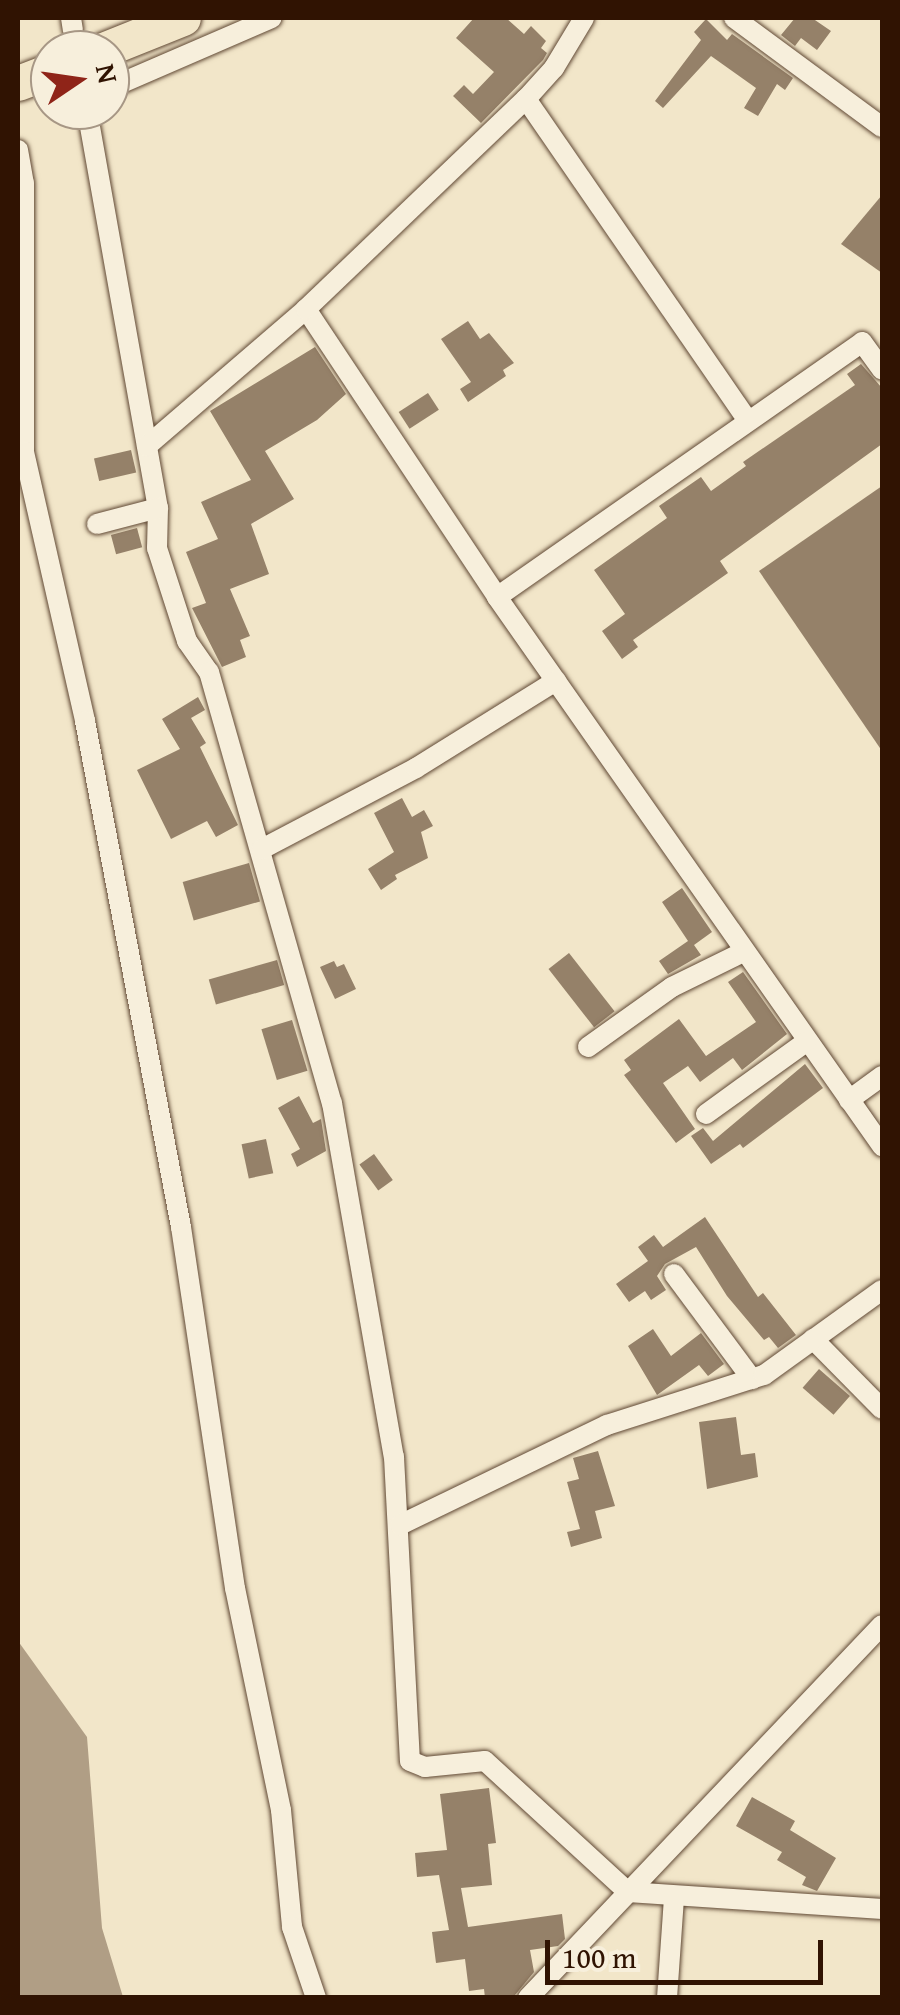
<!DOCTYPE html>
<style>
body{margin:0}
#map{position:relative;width:900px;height:2015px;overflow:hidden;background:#f2e6c9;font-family:"Gentium Book Plus",serif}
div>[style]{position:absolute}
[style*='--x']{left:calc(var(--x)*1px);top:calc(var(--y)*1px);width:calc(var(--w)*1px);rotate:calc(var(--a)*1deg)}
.water>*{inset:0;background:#b09e85}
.building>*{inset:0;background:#958169;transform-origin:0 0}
.minor-tunnel>*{height:20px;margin-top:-10px;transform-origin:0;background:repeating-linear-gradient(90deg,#d5c6ab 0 20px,transparent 0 30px)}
.roads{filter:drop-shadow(0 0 2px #604834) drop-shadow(0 0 2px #604834)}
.minor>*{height:20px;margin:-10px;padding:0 10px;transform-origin:10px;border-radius:10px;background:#f7efdc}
.trunk>*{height:35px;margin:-17.5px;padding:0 17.5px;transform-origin:17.5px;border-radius:17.5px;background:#f2e6c9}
span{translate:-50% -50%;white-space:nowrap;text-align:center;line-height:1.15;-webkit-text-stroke:9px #f7efdc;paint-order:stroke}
.frame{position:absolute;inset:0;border:20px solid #301302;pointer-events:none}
.north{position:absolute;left:30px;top:30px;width:100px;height:100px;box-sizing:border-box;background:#f7efdc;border:2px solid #a79785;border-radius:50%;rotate:77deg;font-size:28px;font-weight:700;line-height:40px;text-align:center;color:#301302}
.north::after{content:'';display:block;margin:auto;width:35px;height:45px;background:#8f2418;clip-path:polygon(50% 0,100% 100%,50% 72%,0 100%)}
.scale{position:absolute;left:545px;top:1940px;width:278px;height:45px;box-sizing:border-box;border:5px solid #301302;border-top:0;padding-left:12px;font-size:30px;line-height:35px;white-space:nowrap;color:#301302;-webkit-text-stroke:8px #f7efdc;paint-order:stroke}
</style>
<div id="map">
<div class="water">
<div style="clip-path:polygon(18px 1641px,87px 1737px,102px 1928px,123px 1997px,18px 1997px)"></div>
</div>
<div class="building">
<div style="clip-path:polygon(474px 18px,506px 18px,524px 34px,531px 26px,546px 41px,541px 48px,547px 53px,543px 60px,481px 123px,453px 96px,464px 85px,473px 94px,494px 72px,456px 38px)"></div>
<div style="clip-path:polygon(795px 18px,812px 18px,831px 31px,817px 50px,801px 38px,795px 46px,781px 35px)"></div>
<div style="clip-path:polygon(706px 19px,727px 40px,732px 34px,793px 78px,785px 90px,777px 84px,758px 116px,744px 108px,756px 88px,711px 56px,663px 108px,655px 101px,701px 40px,694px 32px)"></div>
<div style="clip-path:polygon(882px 195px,882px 273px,841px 244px)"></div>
<div style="clip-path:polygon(468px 321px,480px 339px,489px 333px,514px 363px,503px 370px,506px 376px,468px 402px,460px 389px,471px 382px,441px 339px)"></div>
<div style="clip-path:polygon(315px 347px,346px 394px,317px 420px,265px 451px,294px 499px,251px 524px,269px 574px,230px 589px,250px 636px,240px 640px,246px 657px,222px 667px,192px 608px,206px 603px,186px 552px,218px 539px,201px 502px,251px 480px,210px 411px)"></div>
<div style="clip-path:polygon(861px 364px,882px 388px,882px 444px,720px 561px,728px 573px,633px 640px,638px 647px,622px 659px,602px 631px,625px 614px,594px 570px,667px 518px,659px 506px,701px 477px,711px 491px,746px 466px,743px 462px,855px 385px,847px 374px)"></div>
<div style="left:428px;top:393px;width:20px;height:35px;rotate:57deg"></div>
<div style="left:131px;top:450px;width:23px;height:38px;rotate:77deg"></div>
<div style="clip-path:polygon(882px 486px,882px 751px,759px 571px)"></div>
<div style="left:137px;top:528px;width:20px;height:27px;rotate:75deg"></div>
<div style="clip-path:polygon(198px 697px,205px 710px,191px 718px,206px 743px,200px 747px,238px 825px,216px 837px,207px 821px,171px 839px,137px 770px,180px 749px,162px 719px)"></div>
<div style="clip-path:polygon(402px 798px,412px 817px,424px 810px,433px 826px,421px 832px,428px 858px,395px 875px,397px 879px,381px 890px,368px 869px,394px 852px,374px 813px)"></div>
<div style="left:249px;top:863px;width:40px;height:69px;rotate:74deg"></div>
<div style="clip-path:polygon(682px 888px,712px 932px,694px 945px,701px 955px,668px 974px,659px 961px,688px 941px,662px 902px)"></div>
<div style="left:569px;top:953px;width:74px;height:26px;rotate:52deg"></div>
<div style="left:277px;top:960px;width:26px;height:71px;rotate:74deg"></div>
<div style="clip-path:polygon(334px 961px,337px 967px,344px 964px,356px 989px,335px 999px,320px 967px)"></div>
<div style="clip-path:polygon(743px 972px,787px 1034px,742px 1070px,733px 1058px,700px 1082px,688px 1066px,663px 1083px,695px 1129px,676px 1143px,624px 1075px,631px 1070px,624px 1060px,679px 1019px,706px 1056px,756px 1022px,728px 982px)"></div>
<div style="left:292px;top:1020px;width:53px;height:32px;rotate:73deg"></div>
<div style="clip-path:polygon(805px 1064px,823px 1088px,743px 1148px,740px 1144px,711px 1164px,691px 1136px,703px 1128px,713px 1141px)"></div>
<div style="clip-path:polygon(299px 1096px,313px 1123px,321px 1119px,326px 1151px,297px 1167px,291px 1154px,300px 1149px,278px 1108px)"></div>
<div style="left:266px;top:1139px;width:35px;height:25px;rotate:78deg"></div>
<div style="left:374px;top:1154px;width:32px;height:18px;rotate:54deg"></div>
<div style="clip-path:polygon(705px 1217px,758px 1297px,763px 1293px,796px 1335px,778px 1348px,769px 1337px,764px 1340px,727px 1296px,696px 1247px,665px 1264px,657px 1276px,666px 1290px,651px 1300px,645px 1291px,629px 1302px,616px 1284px,648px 1261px,638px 1247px,654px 1235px,663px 1247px)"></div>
<div style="clip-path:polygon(653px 1329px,671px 1356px,701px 1333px,724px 1364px,708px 1376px,699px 1365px,657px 1395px,628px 1346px)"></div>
<div style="left:819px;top:1369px;width:41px;height:25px;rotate:41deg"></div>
<div style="clip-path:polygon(736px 1417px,741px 1455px,755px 1453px,758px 1477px,707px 1489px,699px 1422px)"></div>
<div style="clip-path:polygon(598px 1451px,615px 1506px,595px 1511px,602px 1538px,571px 1547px,567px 1532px,580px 1529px,567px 1482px,579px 1479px,573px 1458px)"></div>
<div style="clip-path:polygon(489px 1788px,496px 1843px,488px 1844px,492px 1885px,461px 1888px,468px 1927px,562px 1914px,565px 1939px,558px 1946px,530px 1950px,534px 1972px,515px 1995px,494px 1998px,485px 1998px,484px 1989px,469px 1991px,465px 1959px,436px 1963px,432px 1932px,449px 1930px,439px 1875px,417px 1877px,415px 1853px,447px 1850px,440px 1794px)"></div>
<div style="clip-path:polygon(752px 1797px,795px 1821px,790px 1830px,836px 1858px,817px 1891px,802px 1885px,806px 1877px,777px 1860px,782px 1852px,736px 1826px)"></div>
</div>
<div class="minor-tunnel">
<div style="--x:73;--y:30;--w:20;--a:81"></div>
</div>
<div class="roads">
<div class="minor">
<div style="--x:71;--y:18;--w:12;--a:81"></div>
<div style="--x:734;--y:18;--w:184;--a:36.4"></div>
<div style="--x:110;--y:88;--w:176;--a:-23.4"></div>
<div style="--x:526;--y:99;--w:391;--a:55.4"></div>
<div style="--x:87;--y:110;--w:404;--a:79.9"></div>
<div style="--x:158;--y:508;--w:40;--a:91.4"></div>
<div style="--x:157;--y:548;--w:98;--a:72.1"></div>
<div style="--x:187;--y:641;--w:38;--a:55"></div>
<div style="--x:209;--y:672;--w:448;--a:74.1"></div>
<div style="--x:332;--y:1103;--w:359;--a:80.1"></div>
<div style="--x:394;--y:1457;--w:304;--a:87"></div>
<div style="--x:410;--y:1761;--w:16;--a:22"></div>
<div style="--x:425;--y:1767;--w:60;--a:-5.7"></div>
<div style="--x:485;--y:1761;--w:194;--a:42.5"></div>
<div style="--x:628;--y:1892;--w:255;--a:3.8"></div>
<div style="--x:18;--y:150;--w:34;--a:80"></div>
<div style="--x:24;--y:183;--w:269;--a:90"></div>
<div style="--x:24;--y:452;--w:276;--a:77.2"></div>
<div style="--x:85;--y:721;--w:515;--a:79.26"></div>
<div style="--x:181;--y:1227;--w:365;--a:81.5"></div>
<div style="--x:235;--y:1588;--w:227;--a:78.3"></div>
<div style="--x:281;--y:1810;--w:118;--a:84.6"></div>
<div style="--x:292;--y:1927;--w:75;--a:71.3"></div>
<div style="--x:306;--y:309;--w:346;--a:56.4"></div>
<div style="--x:497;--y:597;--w:671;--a:54.96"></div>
<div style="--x:147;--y:446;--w:210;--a:-40.7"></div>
<div style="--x:306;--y:309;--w:304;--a:-43.7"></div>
<div style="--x:526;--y:99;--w:42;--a:-47.9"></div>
<div style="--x:554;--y:68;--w:58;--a:-59"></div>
<div style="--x:97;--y:524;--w:63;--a:-14.7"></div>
<div style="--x:497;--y:597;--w:445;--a:-34.9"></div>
<div style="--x:862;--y:342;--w:34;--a:54"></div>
<div style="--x:262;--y:849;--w:174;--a:-27.7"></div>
<div style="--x:416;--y:768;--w:165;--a:-31.9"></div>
<div style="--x:588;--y:1047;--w:103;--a:-35.5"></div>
<div style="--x:672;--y:987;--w:79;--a:-26.2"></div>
<div style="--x:849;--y:1100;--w:41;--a:-36"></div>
<div style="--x:706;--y:1114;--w:123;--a:-35.8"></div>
<div style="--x:674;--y:1274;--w:131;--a:53.4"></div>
<div style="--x:813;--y:1339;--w:98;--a:45.4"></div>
<div style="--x:400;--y:1525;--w:230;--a:-25.8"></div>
<div style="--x:607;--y:1425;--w:165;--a:-17.7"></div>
<div style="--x:764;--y:1375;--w:145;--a:-35.8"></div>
<div style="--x:528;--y:1998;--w:514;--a:-46.5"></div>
<div style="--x:667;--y:1998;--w:101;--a:-86"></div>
</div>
<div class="trunk">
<div style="--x:103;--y:50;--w:86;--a:-21.8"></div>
<div style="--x:18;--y:83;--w:34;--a:-21"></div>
</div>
</div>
<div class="frame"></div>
<div class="north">N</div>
<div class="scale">100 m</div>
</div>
